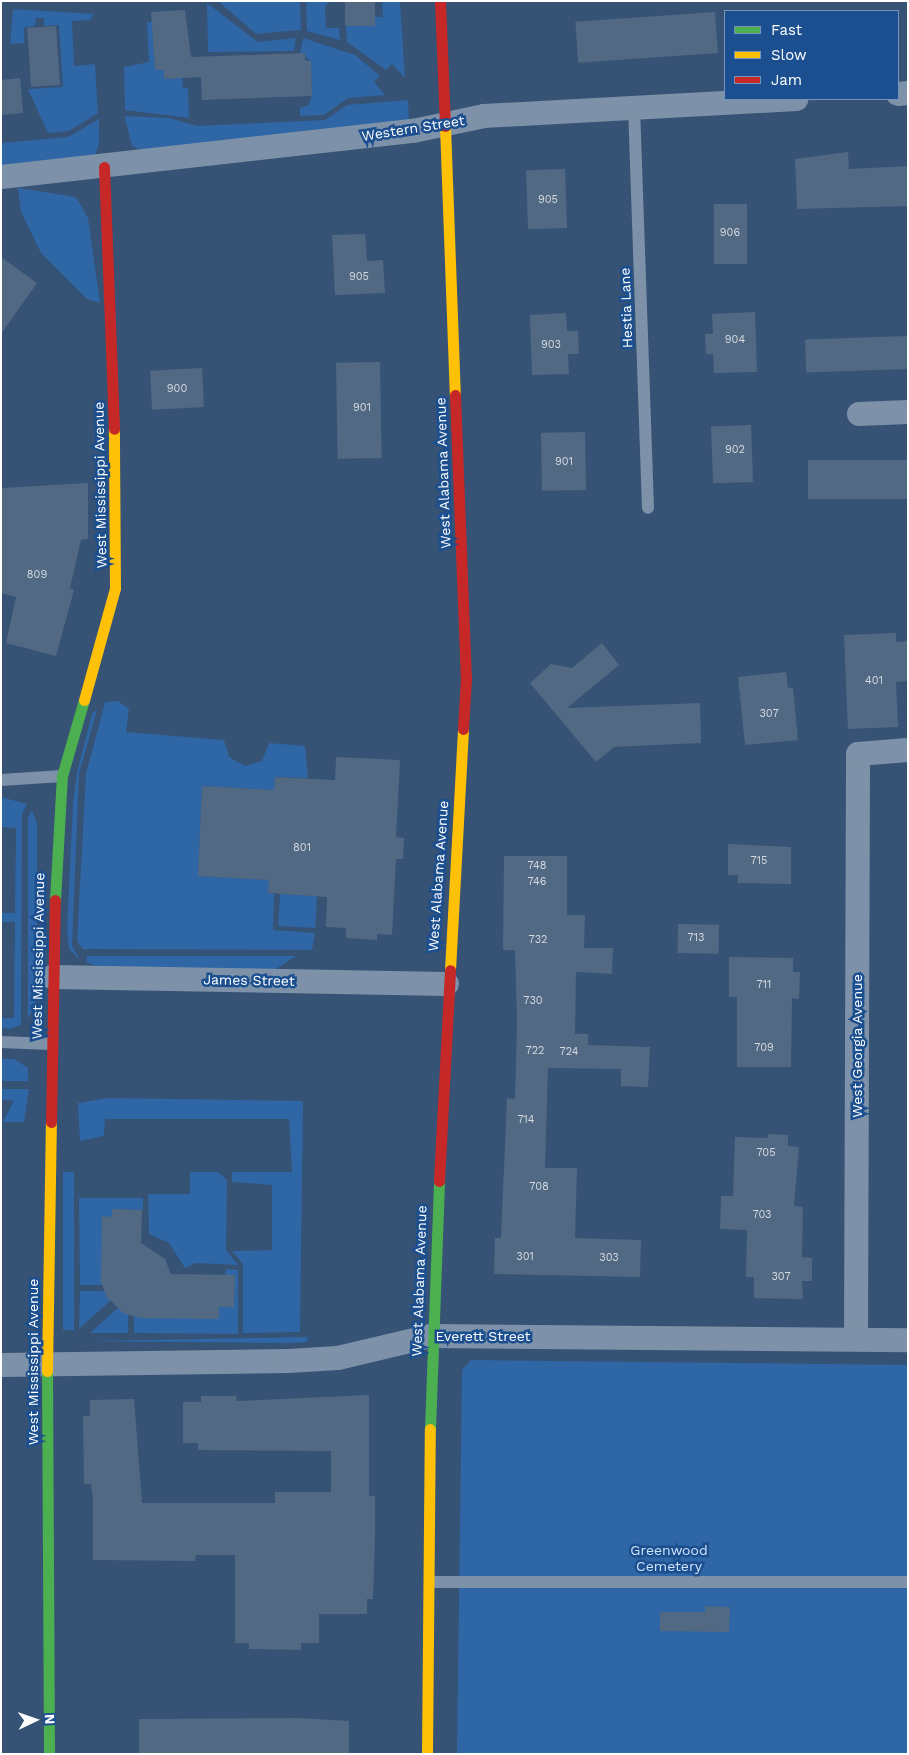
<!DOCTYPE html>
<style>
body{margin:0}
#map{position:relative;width:909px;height:1755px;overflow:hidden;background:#365274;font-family:"Work Sans",sans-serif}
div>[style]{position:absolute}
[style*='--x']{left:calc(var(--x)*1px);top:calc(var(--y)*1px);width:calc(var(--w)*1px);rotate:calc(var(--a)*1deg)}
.green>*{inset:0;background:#2f66a5;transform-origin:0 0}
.building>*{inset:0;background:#526984;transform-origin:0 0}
.lane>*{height:12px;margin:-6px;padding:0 6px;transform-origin:6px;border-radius:6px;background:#7d92a8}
.street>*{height:24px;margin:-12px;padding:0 12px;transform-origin:12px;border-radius:12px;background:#7d92a8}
.fast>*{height:11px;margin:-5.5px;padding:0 5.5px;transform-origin:5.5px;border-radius:5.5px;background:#4caf50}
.slow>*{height:11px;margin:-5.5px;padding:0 5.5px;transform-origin:5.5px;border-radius:5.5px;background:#ffc107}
.jam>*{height:11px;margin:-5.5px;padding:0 5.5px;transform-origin:5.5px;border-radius:5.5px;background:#c62828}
span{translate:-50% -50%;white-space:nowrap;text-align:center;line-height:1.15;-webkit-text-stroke:5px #1b4f8f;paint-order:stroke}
.number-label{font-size:11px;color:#d4dae0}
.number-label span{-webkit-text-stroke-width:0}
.street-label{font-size:14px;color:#fff}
.park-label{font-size:14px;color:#cfe3fa}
.frame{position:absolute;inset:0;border:2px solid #fff;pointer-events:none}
.legend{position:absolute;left:724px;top:10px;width:175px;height:90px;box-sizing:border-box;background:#1b4f8f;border:1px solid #7695bc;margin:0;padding:6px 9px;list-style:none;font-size:15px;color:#fff}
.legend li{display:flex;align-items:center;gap:10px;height:25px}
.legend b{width:25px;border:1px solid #7695bc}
.north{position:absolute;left:10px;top:1695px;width:50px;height:50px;-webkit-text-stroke:4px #1b4f8f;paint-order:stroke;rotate:87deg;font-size:14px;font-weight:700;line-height:20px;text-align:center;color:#fff}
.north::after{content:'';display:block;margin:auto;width:18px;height:22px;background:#fff;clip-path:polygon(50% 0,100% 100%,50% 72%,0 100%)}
</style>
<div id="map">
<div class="green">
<div style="clip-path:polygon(218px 1px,300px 1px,301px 30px,256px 34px)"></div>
<div style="clip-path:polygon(306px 1px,331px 1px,325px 6px,326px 28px,339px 28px,340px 40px,307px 31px)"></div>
<div style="clip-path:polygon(382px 1px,400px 1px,405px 78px,392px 64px,386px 70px,347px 42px,346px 26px,375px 24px,375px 17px,383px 17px)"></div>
<div style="clip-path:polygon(207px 3px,258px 42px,296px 38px,294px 51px,208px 52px)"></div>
<div style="clip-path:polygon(13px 9px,94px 14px,90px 20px,72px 21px,74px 66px,95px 64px,98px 113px,69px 131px,48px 133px,28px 89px,63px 87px,59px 25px,44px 26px,44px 18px,36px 18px,35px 26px,24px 28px,24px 43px,10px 44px)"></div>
<div style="clip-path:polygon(147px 22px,152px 22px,155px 70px,164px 70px,164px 79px,182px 78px,183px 88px,188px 88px,189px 118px,125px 110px,124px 67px,149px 62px)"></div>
<div style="clip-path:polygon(303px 38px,355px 55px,380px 76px,374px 82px,385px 95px,348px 98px,324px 115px,300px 116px,300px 108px,309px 105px,312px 95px,311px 61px,300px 53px)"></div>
<div style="clip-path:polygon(408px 100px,409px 121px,142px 150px,132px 146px,126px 122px,125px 116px,169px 118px,197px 126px,325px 120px,347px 105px)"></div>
<div style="clip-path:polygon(99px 119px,99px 144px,93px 160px,1px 166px,1px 143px,68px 137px)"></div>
<div style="clip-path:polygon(18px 188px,76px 197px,88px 218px,100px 303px,87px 299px,41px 253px,21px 212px)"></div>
<div style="clip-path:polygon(118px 701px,129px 709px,126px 732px,224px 740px,229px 757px,245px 766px,262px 761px,269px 743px,305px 746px,308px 778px,275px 777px,274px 790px,202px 786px,198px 876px,269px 880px,268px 893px,274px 894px,273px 930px,315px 933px,312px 950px,83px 949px,77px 941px,86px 774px,105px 702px)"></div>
<div style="clip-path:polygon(97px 710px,79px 774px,72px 946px,80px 960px,69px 949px,67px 930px,73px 803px,77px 773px,92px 714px)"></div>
<div style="clip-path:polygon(1px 797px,27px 804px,22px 814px,21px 1025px,10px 1029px,1px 1028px,1px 1018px,14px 1018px,15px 922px,1px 922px,1px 913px,15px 913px,16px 828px,1px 827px)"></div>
<div style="clip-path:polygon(32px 810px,37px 824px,37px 961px,35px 1004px,28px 1019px,28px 818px)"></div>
<div style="left:280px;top:894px;width:37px;height:32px;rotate:3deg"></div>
<div style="clip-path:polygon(87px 956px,296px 956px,274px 970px,98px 966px,87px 963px)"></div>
<div style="clip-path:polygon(1px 1059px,14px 1059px,28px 1068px,28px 1081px,1px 1081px)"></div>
<div style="clip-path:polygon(1px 1089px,29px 1089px,24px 1122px,3px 1122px,14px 1100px,1px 1100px)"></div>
<div style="clip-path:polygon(108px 1098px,303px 1101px,300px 1332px,243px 1333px,243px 1264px,232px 1251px,272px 1250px,272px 1185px,232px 1182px,232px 1172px,292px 1172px,289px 1119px,105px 1119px,104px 1136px,80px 1141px,78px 1103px)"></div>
<div style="left:74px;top:1172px;width:158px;height:11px;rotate:90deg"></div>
<div style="clip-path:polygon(190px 1172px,218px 1172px,227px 1180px,226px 1250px,238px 1265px,195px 1263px,185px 1268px,169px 1243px,149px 1234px,148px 1194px,190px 1194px)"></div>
<div style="clip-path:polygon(79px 1198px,143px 1198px,143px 1210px,112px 1209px,112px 1217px,102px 1217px,102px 1285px,80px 1285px)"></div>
<div style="clip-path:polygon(226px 1269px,238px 1270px,238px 1334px,134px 1333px,134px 1316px,219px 1319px,219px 1307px,234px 1307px,235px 1275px,225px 1275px)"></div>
<div style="clip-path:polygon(80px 1291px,105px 1291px,110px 1301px,79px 1329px)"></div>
<div style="clip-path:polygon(118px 1308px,128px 1314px,128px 1333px,90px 1333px)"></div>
<div style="clip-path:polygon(308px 1337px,307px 1342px,293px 1343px,80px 1341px)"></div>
<div style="clip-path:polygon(471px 1360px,908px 1365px,908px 1754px,457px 1754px,462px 1370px)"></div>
</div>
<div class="building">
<div style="left:345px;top:1px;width:30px;height:25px"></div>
<div style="clip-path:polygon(185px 10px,191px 57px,305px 53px,305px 60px,311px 61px,312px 96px,202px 100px,201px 77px,164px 79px,164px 70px,155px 70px,151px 12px)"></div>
<div style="left:715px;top:12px;width:41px;height:140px;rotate:86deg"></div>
<div style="left:56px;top:26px;width:59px;height:29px;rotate:86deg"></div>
<div style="clip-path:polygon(20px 78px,23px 113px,1px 115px,1px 80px)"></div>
<div style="clip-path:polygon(848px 152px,849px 169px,908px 166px,908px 206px,797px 209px,795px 159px)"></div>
<div style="left:565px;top:169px;width:59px;height:39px;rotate:88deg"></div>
<div style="left:714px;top:204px;width:33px;height:60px"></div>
<div style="clip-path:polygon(365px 234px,367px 261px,383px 260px,385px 293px,335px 295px,332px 235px)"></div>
<div style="clip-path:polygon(1px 257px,37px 283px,1px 334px)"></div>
<div style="clip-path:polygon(755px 312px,757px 372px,714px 373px,713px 354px,706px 354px,705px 334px,713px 334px,712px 314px)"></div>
<div style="clip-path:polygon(566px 313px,567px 331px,578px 331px,579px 354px,568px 354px,569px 374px,532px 375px,530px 315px)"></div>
<div style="left:907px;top:336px;width:33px;height:102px;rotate:88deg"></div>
<div style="left:380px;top:362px;width:96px;height:44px;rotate:89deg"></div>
<div style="left:202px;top:368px;width:39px;height:52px;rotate:87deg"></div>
<div style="left:751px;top:425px;width:57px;height:40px;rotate:88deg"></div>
<div style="left:585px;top:432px;width:58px;height:44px;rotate:89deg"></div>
<div style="left:908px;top:460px;width:39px;height:100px;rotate:90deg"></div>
<div style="clip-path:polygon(88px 483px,88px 539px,81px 540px,70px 588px,74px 590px,56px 656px,6px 643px,16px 597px,1px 593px,1px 488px)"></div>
<div style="clip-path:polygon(896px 633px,896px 642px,908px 641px,908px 681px,896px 682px,898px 727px,848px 729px,844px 635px)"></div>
<div style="clip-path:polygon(602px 643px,619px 665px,567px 708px,700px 703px,701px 743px,614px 747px,596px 762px,530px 683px,551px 664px,572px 668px)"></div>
<div style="clip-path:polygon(786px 672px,788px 688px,793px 688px,798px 740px,745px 745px,738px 677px)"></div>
<div style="clip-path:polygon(336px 757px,400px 760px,396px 837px,404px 838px,403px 859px,396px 859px,392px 935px,377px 934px,377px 940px,346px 938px,346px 928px,326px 927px,327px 897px,268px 893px,269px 880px,198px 876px,202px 786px,274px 790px,275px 777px,335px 780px)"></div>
<div style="clip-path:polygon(728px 844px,791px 847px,791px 884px,738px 883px,738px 875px,728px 875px)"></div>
<div style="clip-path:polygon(504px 856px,567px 856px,567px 915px,585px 915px,584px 948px,613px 948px,612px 974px,576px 972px,575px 1034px,588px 1034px,588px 1045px,650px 1047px,648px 1087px,621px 1086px,621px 1069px,548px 1068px,545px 1168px,577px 1168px,575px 1238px,641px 1240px,640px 1277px,494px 1274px,495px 1238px,501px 1238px,507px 1098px,515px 1099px,517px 1022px,515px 950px,503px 950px)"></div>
<div style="left:678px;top:924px;width:41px;height:29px;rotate:1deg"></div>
<div style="clip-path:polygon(729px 957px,793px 958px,793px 972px,800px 972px,799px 999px,792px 998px,791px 1067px,737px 1067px,737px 997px,729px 997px)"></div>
<div style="clip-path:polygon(768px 1134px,788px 1135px,788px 1146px,799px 1147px,794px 1206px,803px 1207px,802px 1257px,812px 1258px,812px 1281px,802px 1281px,803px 1299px,754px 1298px,754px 1277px,746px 1277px,747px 1230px,720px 1229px,721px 1196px,733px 1196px,735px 1137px,768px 1138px)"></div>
<div style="clip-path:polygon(112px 1209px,142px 1210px,141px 1243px,165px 1259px,171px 1274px,235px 1275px,234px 1307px,219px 1307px,219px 1319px,140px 1318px,123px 1313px,107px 1297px,101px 1282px,102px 1216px,112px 1217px)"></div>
<div style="clip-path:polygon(369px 1395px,369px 1496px,375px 1496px,375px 1537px,373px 1599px,367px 1599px,367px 1614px,319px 1614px,319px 1643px,301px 1643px,301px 1650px,249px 1649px,249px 1643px,235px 1643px,235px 1555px,196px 1555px,195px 1561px,93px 1560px,93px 1500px,91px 1484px,84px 1484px,83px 1416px,90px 1416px,90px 1400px,134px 1399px,142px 1503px,275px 1503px,275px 1492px,331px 1492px,331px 1451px,198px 1450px,198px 1443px,183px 1443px,183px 1402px,201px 1402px,201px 1396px,236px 1396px,237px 1401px)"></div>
<div style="clip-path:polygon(705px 1606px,730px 1607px,729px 1632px,660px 1631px,660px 1612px,705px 1612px)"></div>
<div style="clip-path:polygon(298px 1718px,349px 1721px,349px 1754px,139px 1754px,139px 1719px)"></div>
</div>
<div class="lane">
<div style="--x:634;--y:107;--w:401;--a:88"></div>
<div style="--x:1;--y:780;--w:61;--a:-3.8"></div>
<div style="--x:1;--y:1042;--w:50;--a:2.3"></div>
<div style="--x:430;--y:1582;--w:478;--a:0"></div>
</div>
<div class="street">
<div style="--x:898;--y:94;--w:10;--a:-6"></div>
<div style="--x:1;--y:177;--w:415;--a:-6.4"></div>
<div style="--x:413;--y:131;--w:73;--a:-11.9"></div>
<div style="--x:484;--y:116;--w:313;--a:-3.1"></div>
<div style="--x:859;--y:414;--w:49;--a:-2.3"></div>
<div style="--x:52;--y:977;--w:395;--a:1"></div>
<div style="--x:856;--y:1339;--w:585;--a:-89.8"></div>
<div style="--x:858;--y:754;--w:50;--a:-4.6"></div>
<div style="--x:1;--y:1365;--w:287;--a:-0.8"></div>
<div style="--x:288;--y:1361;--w:50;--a:-3.4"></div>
<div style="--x:338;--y:1358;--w:96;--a:-13.3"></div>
<div style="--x:431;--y:1336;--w:477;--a:0.5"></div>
</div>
<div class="fast">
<div style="--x:55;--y:900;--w:124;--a:-86.8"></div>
<div style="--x:62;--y:776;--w:79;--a:-73.9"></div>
<div style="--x:47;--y:1371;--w:383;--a:89.7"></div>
<div style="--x:430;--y:1429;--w:248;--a:-87.9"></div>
</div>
<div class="slow">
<div style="--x:445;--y:126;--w:269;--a:87.9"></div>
<div style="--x:84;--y:700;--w:116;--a:-74.5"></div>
<div style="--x:115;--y:588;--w:159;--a:-90.4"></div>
<div style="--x:450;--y:970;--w:241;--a:-86.9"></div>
<div style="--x:47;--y:1371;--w:249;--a:-89.1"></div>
<div style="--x:427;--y:1754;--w:325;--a:-89.5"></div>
</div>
<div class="jam">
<div style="--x:440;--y:1;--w:125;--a:87.7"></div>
<div style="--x:104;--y:167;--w:262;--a:87.8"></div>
<div style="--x:455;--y:395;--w:283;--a:87.8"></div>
<div style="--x:466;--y:678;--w:51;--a:93.4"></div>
<div style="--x:51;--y:1122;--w:222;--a:-89"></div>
<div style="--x:439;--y:1181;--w:211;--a:-87"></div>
</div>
<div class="number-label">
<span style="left:548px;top:200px">905</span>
<span style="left:730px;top:233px">906</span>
<span style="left:359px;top:277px">905</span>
<span style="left:735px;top:340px">904</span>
<span style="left:551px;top:345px">903</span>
<span style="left:177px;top:389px">900</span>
<span style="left:362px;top:408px">901</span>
<span style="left:735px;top:450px">902</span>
<span style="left:564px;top:462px">901</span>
<span style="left:37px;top:575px">809</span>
<span style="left:874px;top:681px">401</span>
<span style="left:769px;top:714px">307</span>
<span style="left:302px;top:848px">801</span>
<span style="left:759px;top:861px">715</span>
<span style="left:537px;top:866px">748</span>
<span style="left:537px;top:882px">746</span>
<span style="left:696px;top:938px">713</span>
<span style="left:538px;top:940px">732</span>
<span style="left:764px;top:985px">711</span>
<span style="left:533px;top:1001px">730</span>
<span style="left:764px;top:1048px">709</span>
<span style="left:535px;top:1051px">722</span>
<span style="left:569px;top:1052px">724</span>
<span style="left:526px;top:1120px">714</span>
<span style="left:766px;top:1153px">705</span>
<span style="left:539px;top:1187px">708</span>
<span style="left:762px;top:1215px">703</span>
<span style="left:525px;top:1257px">301</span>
<span style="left:609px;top:1258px">303</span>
<span style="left:781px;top:1277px">307</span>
</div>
<div class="street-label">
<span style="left:413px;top:128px;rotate:-9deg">Western Street</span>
<span style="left:626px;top:308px;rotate:-92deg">Hestia Lane</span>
<span style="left:443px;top:473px;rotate:-92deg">West Alabama Avenue</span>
<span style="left:100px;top:485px;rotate:-91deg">West Mississippi Avenue</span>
<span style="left:438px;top:876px;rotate:-86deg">West Alabama Avenue</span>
<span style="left:38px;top:956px;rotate:-89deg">West Mississippi Avenue</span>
<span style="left:249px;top:980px;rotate:1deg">James Street</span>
<span style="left:857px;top:1046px;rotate:-90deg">West Georgia Avenue</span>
<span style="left:419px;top:1281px;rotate:-88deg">West Alabama Avenue</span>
<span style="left:483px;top:1336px">Everett Street</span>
<span style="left:33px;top:1362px;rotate:-90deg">West Mississippi Avenue</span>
</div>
<div class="park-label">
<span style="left:669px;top:1558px">Greenwood<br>Cemetery</span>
</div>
<div class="frame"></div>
<ul class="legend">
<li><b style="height:6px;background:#4caf50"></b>Fast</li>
<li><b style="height:6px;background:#ffc107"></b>Slow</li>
<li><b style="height:6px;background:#c62828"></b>Jam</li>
</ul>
<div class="north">N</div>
</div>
